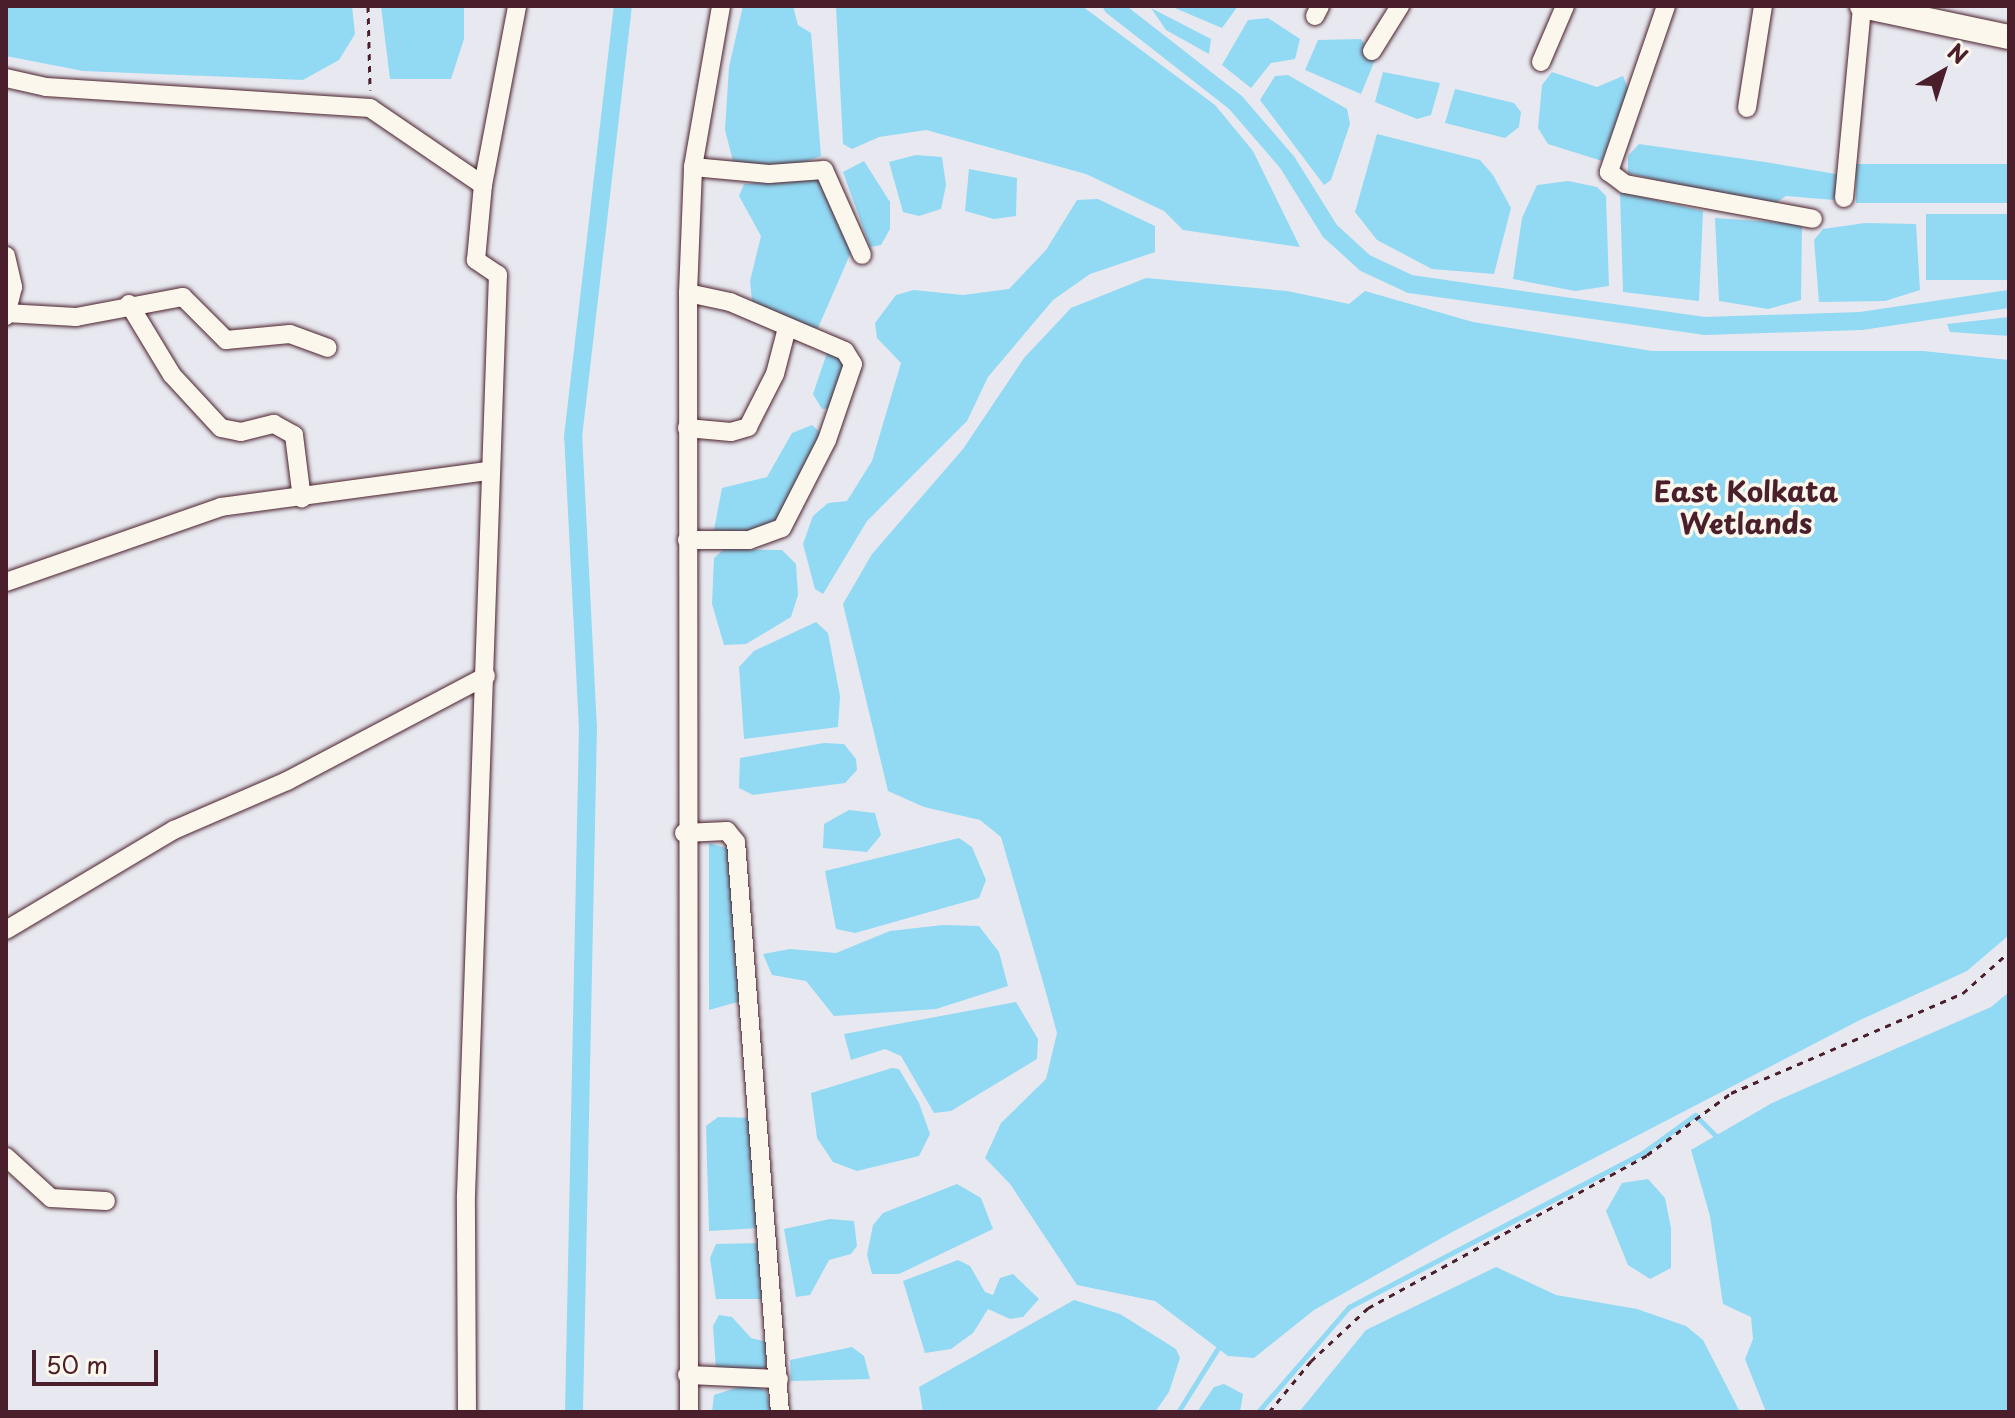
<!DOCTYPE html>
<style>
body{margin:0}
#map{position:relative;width:2015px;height:1418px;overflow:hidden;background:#e8e9f0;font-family:"Playpen Sans",sans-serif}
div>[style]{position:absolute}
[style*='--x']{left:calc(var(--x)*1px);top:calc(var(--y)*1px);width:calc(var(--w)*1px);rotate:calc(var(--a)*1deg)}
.water>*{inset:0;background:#92d9f3;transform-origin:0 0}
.stream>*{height:5px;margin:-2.5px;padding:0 2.5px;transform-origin:2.5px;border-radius:2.5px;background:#92d9f3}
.canal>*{height:18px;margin:-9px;padding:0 9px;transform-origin:9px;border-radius:9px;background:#92d9f3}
.path>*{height:3px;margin-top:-1.5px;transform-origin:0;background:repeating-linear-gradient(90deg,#4a1f2b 0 6px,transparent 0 12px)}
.roads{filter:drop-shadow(0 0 2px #4a1f2b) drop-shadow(0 0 2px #4a1f2b)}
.street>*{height:18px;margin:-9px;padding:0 9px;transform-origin:9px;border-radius:9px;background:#fbf7ec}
.secondary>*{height:24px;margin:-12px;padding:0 12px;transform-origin:12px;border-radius:12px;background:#fbf7ec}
span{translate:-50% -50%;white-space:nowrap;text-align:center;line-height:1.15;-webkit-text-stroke:7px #fbf7ec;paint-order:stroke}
.district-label{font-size:28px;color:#4a1f2b;font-weight:700}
.frame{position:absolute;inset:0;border:8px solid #4a1f2b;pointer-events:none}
.north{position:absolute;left:1903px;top:32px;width:80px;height:80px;-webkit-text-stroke:6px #fbf7ec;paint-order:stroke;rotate:39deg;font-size:22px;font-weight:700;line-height:32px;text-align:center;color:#4a1f2b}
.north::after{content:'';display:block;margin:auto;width:28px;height:36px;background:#4a1f2b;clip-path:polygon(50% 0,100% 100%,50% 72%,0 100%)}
.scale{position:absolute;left:32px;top:1350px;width:126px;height:36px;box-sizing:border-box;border:4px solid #4a1f2b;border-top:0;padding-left:10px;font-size:24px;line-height:28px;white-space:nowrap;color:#4a1f2b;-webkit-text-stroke:6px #fbf7ec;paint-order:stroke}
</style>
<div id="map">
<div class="water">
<div style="clip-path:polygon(6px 6px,352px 6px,355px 34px,339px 60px,303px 80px,83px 71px,6px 56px)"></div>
<div style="clip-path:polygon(381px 6px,464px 6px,464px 39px,451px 79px,390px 79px)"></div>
<div style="clip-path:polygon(743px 6px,793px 6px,798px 25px,811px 33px,821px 156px,775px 173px,735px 169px,725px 130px,729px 67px)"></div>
<div style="clip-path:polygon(836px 6px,1082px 6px,1215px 105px,1253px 151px,1300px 247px,1183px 230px,1164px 211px,1086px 174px,926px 130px,879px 137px,852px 149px,843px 144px)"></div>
<div style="clip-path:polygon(1170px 6px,1238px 6px,1222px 28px)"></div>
<div style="clip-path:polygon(1151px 8px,1211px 39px,1209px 54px,1166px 30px)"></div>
<div style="clip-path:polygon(1268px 18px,1300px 39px,1295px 59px,1271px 63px,1251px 88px,1222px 65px,1248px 20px)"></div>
<div style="clip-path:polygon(1361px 39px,1375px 60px,1361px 94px,1305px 70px,1318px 40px)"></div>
<div style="clip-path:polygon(1383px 72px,1440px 83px,1431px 115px,1417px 119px,1375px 102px)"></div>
<div style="clip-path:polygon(1552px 72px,1597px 87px,1623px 76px,1628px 89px,1602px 161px,1548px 144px,1538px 128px,1542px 85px)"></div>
<div style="clip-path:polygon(1288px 75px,1347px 109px,1350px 124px,1331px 180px,1324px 185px,1260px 100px,1275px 76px)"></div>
<div style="clip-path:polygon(1455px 89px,1514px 103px,1521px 112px,1519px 127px,1505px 138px,1445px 123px)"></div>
<div style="clip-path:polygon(1377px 134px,1480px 160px,1493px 175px,1511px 208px,1494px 274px,1432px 269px,1377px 240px,1355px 212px)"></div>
<div style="clip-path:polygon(1639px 144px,1765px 162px,1842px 175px,1834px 200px,1786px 196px,1769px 207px,1628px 173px,1628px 156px)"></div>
<div style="clip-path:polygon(916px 155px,942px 157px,946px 185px,941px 209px,919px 216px,903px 212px,889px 162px)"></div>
<div style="clip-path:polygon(864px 161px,890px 202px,890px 229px,881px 245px,870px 247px,843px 172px)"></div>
<div style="left:2009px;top:164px;width:39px;height:153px;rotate:90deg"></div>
<div style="clip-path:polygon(969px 169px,1017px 178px,1016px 216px,994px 219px,965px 211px)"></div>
<div style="clip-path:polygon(825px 178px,855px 243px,818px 328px,798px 328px,752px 301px,750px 281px,761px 236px,739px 196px,744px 184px)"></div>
<div style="clip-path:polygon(1568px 181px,1597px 187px,1606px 196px,1609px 286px,1575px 291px,1513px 279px,1522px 218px,1537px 185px)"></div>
<div style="clip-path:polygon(1620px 192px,1703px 211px,1699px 301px,1623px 292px)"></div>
<div style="clip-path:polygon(1098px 199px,1155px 226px,1155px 252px,1090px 274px,1053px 300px,988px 377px,967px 421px,867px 521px,823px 594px,815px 589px,803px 544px,813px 516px,828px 503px,847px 501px,872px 461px,901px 363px,877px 338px,875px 323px,896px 295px,914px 290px,963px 295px,1009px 289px,1046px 250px,1077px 200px)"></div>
<div style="left:2009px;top:214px;width:66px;height:83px;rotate:90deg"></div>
<div style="clip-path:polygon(1715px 218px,1802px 224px,1801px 300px,1768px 309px,1719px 301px)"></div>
<div style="clip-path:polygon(1865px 223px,1916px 224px,1920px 290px,1885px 301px,1819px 302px,1814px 240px,1823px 229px)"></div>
<div style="clip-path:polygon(1146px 278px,1287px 291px,1349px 304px,1365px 291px,1473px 322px,1652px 351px,1923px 351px,2009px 360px,2009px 935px,1967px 971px,1858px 1021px,1454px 1231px,1314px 1310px,1254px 1358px,1228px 1356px,1155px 1301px,1077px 1285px,1010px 1184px,985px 1158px,1001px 1123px,1046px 1079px,1057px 1033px,1045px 989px,1001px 837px,980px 820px,924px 807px,888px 791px,843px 604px,872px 554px,963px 449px,1024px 358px,1071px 308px)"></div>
<div style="clip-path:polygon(2009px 317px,2009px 336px,1950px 332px,1947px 324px)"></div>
<div style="clip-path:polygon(828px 350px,849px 356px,833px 408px,822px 409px,813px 394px)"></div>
<div style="clip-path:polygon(812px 425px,823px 435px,781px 525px,757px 532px,714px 530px,722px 488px,767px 477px,792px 433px)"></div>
<div style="clip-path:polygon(724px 549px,782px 550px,796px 564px,798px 595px,791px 617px,746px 644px,724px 645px,712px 604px,714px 558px)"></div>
<div style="clip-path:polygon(816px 622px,828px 633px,840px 696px,838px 727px,744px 739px,739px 667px,754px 651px)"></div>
<div style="clip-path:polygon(824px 743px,844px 744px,856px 759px,857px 770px,845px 783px,753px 795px,739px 788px,740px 758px)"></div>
<div style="clip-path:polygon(849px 810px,875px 813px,881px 835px,867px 852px,823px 848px,824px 824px)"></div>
<div style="clip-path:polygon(959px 838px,972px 847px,986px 880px,979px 898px,855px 933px,836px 929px,825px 871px)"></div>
<div style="clip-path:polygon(709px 843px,730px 849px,741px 1001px,709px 1010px)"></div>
<div style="clip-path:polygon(943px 925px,979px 926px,999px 952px,1008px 986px,936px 1009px,834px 1016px,806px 981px,772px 975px,763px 954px,790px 949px,836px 953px,890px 931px)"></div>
<div style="clip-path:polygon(2009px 992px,2009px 1412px,1766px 1412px,1745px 1359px,1753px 1339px,1751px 1317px,1723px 1304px,1710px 1216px,1691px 1150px,1772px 1103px,1991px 1007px)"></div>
<div style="clip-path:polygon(1016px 1002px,1038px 1039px,1037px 1059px,951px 1111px,934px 1113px,901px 1056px,885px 1049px,851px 1060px,844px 1034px)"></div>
<div style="clip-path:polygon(892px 1068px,899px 1069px,919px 1103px,930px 1134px,919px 1156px,857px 1171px,833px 1162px,817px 1138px,811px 1093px)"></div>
<div style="clip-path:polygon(718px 1117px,755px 1118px,759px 1228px,709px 1231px,706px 1126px)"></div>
<div style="clip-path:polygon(1648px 1179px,1665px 1198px,1671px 1228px,1671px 1268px,1650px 1279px,1628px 1265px,1606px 1211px,1622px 1183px)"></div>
<div style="clip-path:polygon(957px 1184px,981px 1198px,993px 1229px,899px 1274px,872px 1274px,867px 1255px,873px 1225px,883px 1213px)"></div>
<div style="clip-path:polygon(830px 1219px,854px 1221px,857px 1246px,851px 1254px,829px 1260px,810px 1295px,796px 1297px,784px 1229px)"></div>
<div style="clip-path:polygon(764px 1243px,765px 1299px,716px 1299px,710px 1258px,716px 1244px)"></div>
<div style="clip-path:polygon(958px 1260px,970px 1266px,985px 1292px,993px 1295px,1000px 1278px,1013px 1274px,1039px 1299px,1023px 1317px,1010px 1319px,988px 1309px,973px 1333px,951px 1349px,925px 1353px,903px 1281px)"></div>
<div style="clip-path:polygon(1496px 1267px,1556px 1295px,1637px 1309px,1686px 1326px,1703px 1340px,1740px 1412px,1299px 1412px,1366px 1330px)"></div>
<div style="clip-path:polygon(1074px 1300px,1120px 1314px,1176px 1349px,1180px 1358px,1169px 1392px,1155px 1412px,923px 1412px,919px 1387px)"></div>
<div style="clip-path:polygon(719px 1315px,732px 1317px,751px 1338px,767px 1342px,766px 1367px,752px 1373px,716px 1370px,713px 1326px)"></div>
<div style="clip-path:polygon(852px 1347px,864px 1356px,870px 1379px,791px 1381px,790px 1360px)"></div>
<div style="clip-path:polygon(748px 1384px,766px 1390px,771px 1412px,712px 1412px,714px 1395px)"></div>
<div style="clip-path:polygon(1224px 1384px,1243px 1394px,1240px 1412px,1197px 1412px,1214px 1387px)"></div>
</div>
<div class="stream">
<div style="--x:1178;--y:1412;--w:75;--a:-58"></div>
<div style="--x:1258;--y:1412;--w:139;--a:-49.1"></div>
<div style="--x:1349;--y:1307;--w:330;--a:-27.7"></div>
<div style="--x:1641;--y:1154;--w:67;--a:-35.8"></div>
<div style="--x:1695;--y:1115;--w:30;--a:45"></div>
</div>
<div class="canal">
<div style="--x:1112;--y:6;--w:157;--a:38"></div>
<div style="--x:1236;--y:103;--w:78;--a:49.2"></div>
<div style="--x:1287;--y:162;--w:81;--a:58.1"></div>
<div style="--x:1330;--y:231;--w:47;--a:42.4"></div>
<div style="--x:1365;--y:263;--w:50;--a:25"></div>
<div style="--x:1410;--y:284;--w:297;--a:8.1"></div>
<div style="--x:1704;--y:326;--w:157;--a:-1.8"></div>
<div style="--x:1861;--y:321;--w:150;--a:-8.5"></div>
<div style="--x:574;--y:1412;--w:683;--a:-88.83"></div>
<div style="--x:588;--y:729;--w:292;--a:-92.9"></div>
<div style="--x:573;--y:437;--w:434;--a:-83.4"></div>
</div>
<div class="path">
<div style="--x:368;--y:6;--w:84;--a:88.6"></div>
<div style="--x:1269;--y:1412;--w:66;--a:-50.5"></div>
<div style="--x:1311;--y:1361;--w:78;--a:-42.9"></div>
<div style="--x:1368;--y:1308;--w:318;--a:-28.7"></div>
<div style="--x:1647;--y:1155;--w:104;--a:-36.4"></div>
<div style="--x:1731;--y:1093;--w:253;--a:-23.3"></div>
<div style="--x:1963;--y:993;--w:62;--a:-41.7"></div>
</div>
<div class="roads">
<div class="street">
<div style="--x:1666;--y:6;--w:176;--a:109"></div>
<div style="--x:1609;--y:172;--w:20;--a:37"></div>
<div style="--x:1625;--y:184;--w:191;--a:10.5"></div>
<div style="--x:1315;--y:16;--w:11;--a:-63"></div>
<div style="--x:1372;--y:51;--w:53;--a:-58.1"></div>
<div style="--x:1541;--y:62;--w:61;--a:-66.8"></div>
<div style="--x:6;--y:78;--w:41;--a:12.7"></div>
<div style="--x:46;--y:87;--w:325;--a:3.7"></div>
<div style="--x:370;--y:108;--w:137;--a:34.3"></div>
<div style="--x:483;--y:185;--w:182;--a:-79.2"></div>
<div style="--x:1747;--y:108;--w:103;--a:-81.1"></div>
<div style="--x:693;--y:167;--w:76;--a:5.3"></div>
<div style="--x:769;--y:174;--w:55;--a:-4.2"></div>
<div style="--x:824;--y:170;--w:93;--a:65.9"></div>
<div style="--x:1844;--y:198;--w:193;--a:-84.6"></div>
<div style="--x:6;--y:256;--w:32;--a:77"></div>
<div style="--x:13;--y:287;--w:30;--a:104"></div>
<div style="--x:129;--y:304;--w:83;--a:58.8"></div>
<div style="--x:172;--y:375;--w:72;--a:47.2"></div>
<div style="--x:221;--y:428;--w:20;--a:11"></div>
<div style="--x:241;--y:432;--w:34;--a:-14"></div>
<div style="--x:274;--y:424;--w:23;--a:29"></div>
<div style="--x:294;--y:435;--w:64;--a:82.9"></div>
<div style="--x:6;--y:313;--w:70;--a:3.3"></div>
<div style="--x:76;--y:317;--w:109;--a:-10.6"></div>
<div style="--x:183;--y:297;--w:61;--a:45"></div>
<div style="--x:226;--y:340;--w:64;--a:-5.4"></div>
<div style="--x:290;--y:334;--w:40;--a:20.2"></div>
<div style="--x:687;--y:428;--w:44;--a:5.2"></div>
<div style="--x:731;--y:432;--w:18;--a:-16"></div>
<div style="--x:748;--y:427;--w:59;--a:-63"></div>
<div style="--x:775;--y:374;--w:48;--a:-75.4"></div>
<div style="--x:687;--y:540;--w:62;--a:0"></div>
<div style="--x:749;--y:540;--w:35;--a:-20"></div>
<div style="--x:782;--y:528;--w:99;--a:-62.9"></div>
<div style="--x:827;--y:440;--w:80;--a:-71.1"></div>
<div style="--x:853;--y:364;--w:15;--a:-122"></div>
<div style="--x:845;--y:351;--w:125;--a:-156.9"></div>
<div style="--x:730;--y:302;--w:43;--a:-167.9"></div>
<div style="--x:6;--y:582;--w:228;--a:-19.2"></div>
<div style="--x:221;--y:507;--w:269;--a:-7.7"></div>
<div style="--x:684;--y:833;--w:43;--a:-2.7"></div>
<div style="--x:727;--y:831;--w:14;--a:51"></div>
<div style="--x:736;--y:842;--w:572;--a:85.59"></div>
<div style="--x:6;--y:930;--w:196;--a:-30.8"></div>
<div style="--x:174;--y:830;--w:123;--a:-23.4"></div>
<div style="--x:287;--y:781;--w:225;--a:-27.8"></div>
<div style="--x:6;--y:1157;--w:61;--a:42.3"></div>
<div style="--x:51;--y:1198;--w:55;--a:3.1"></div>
<div style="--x:687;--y:1375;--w:92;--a:2.5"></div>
<div style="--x:467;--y:1412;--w:217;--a:-90.3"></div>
<div style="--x:466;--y:1195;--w:921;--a:-88.01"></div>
<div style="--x:498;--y:275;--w:27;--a:-146"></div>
<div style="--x:476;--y:260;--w:75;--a:-84.7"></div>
<div style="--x:689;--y:1412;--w:1119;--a:-90.05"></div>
<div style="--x:688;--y:293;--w:126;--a:-87.7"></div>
<div style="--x:693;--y:167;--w:163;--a:-80.1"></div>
</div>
<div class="secondary">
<div style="--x:1862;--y:6;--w:150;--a:11.9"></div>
</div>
</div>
<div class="district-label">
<span style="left:1746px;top:507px">East Kolkata<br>Wetlands</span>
</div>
<div class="frame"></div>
<div class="north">N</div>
<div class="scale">50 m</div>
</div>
